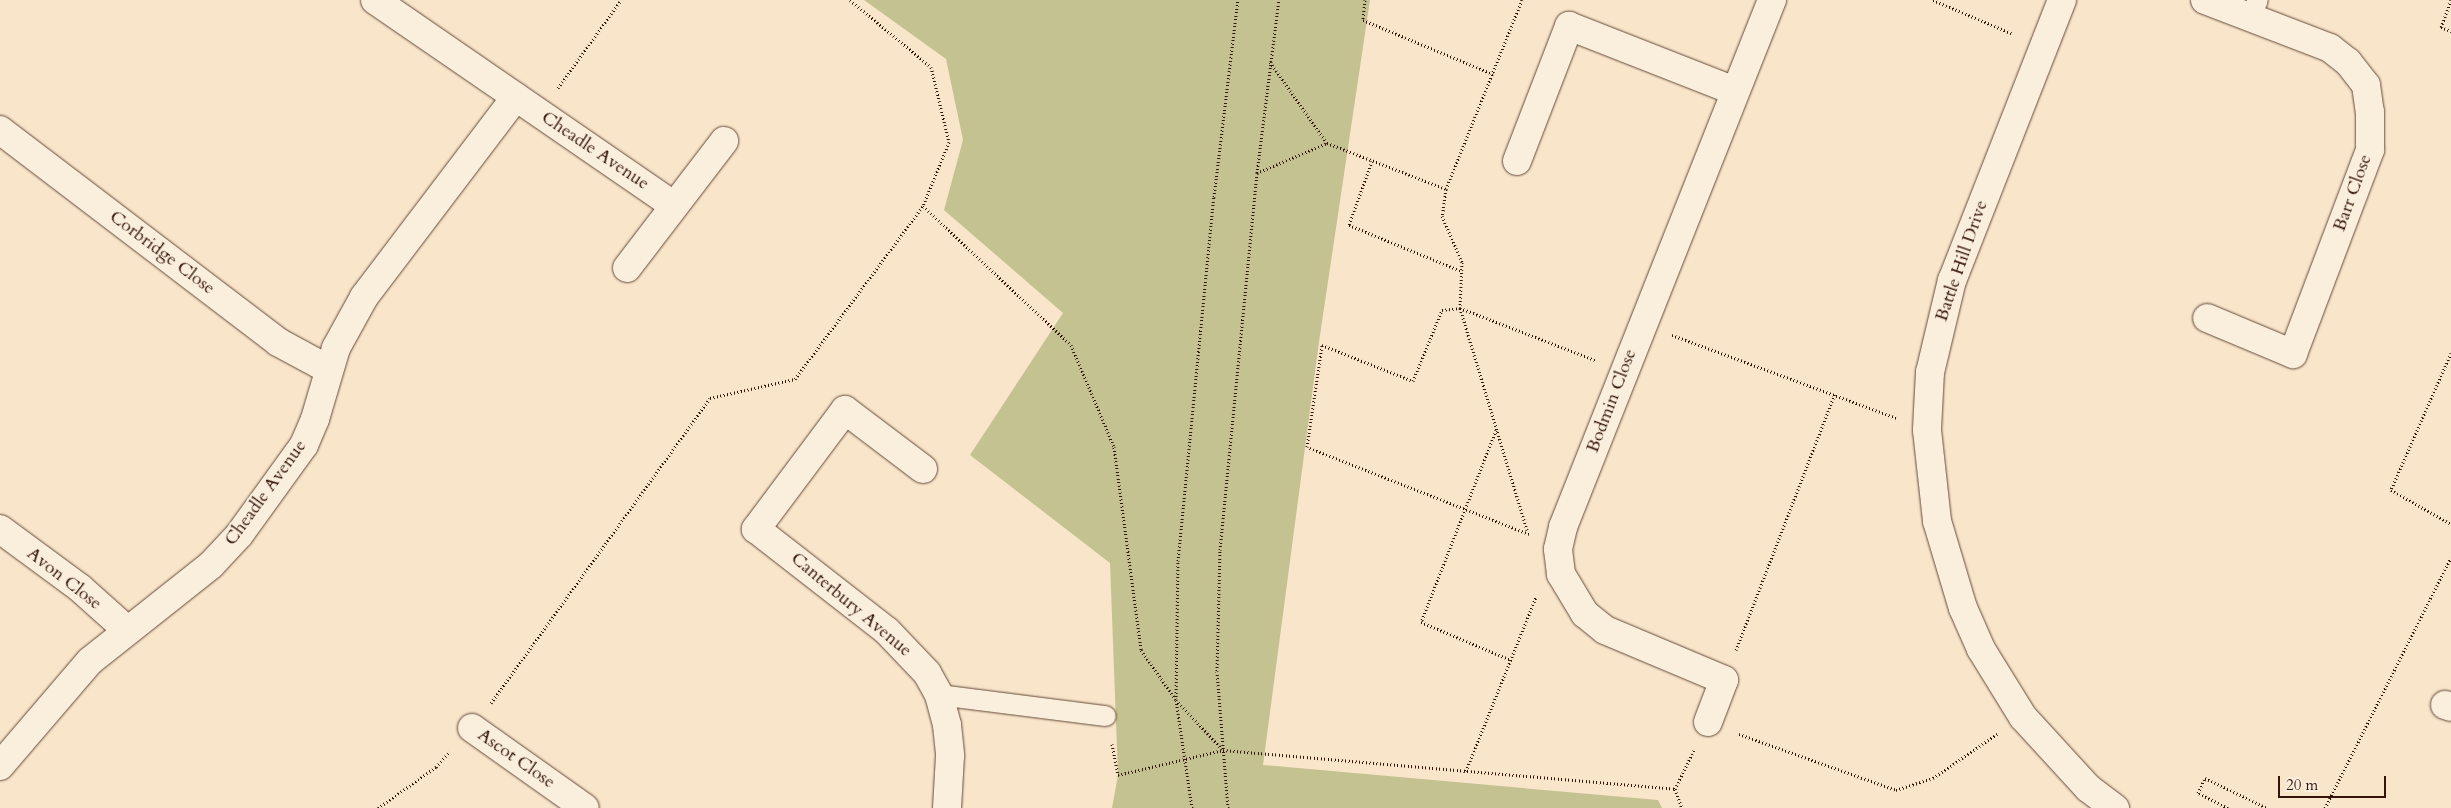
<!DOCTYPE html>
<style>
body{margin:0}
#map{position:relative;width:2451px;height:808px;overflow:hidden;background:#f8e5ca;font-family:Cardo,serif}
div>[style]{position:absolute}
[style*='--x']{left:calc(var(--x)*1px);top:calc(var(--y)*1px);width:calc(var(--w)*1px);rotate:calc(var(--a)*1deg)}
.green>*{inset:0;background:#c5c291}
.path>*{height:3px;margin-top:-1.5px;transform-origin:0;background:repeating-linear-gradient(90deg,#341509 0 1px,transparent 0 3.5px)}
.roads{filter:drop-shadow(0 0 1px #654939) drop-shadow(0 0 1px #654939)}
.lane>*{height:20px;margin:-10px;padding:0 10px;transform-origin:10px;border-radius:10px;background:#faeedd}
.street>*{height:28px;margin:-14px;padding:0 14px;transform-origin:14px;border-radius:14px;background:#faeedd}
.secondary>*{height:28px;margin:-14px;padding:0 14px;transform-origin:14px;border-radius:14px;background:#faeedd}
span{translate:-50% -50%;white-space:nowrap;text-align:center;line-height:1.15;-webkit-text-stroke:4px #faeedd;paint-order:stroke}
.street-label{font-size:18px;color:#341509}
.scale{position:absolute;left:2278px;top:776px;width:108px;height:22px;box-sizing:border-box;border:2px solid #341509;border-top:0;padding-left:6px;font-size:15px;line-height:18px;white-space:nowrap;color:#341509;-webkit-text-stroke:4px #faeedd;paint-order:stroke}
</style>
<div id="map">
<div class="green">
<div style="clip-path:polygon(864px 0,1370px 0,1319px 342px,1263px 765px,1658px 800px,1662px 808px,1112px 808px,1118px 775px,1110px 563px,970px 455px,1063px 313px,944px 210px,963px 140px,946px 59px)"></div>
</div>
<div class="path">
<div style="--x:850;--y:0;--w:105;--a:39.6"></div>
<div style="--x:931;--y:67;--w:77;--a:76.5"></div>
<div style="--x:949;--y:142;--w:69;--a:112.1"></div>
<div style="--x:923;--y:206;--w:203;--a:43.2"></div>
<div style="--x:1071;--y:345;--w:111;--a:67.1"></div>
<div style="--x:1114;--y:447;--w:205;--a:82.4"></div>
<div style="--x:1141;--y:650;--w:61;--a:55"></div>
<div style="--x:1176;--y:700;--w:69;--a:46.8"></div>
<div style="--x:1223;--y:750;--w:454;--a:4.9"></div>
<div style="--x:1675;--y:789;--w:43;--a:-64"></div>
<div style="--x:1365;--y:0;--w:20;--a:96"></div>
<div style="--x:1363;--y:20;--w:141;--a:22.6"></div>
<div style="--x:1933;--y:0;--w:87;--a:23"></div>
<div style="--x:2451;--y:0;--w:29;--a:110"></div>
<div style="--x:2441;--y:27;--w:11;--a:22"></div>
<div style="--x:1270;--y:62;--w:99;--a:54.9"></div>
<div style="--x:558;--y:88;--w:108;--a:-54.4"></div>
<div style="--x:1372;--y:161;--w:68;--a:109.8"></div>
<div style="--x:1349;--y:225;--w:121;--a:22.3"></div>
<div style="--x:1257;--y:173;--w:76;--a:-23.2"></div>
<div style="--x:1327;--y:143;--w:128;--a:21.1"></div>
<div style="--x:1446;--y:189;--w:27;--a:98"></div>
<div style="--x:1442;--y:216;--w:50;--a:66.5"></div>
<div style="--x:1462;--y:262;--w:46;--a:92.5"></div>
<div style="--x:1460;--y:308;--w:232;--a:73.2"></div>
<div style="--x:1446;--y:189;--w:204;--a:-68.1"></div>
<div style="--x:1672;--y:335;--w:239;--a:20.3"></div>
<div style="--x:2451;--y:353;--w:150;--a:113.7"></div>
<div style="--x:2391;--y:490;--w:69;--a:29.5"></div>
<div style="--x:1496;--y:430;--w:206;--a:111.3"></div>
<div style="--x:1421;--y:622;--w:98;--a:22.9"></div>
<div style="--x:1529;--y:534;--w:238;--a:-158.6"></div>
<div style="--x:1307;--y:447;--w:103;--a:-81.6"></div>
<div style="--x:1322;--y:345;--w:98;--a:21.6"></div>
<div style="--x:1413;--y:381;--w:77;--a:-67.8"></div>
<div style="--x:1442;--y:310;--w:18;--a:-6"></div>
<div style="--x:1460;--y:308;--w:145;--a:21.1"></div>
<div style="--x:1736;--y:650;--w:274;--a:-68.9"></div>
<div style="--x:491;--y:703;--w:375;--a:-54.3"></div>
<div style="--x:710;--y:398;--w:87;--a:-12.6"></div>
<div style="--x:795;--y:379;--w:215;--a:-53.5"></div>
<div style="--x:1739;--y:734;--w:167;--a:19.6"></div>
<div style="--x:1896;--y:790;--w:39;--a:-18"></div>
<div style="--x:1933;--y:778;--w:78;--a:-34.5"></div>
<div style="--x:1112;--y:744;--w:32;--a:79"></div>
<div style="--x:1118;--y:775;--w:108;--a:-13.4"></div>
<div style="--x:1466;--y:771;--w:188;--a:-68.1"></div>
<div style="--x:1675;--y:789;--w:20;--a:70"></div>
<div style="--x:378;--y:808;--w:71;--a:-35.3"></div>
<div style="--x:436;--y:767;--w:21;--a:-49"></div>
<div style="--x:1192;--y:808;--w:109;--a:-98.4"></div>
<div style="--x:1176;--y:700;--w:139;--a:-89.2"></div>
<div style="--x:1178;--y:561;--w:366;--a:-84.4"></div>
<div style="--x:1214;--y:197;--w:198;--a:-83.1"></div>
<div style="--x:1228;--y:808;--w:137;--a:-94.6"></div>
<div style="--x:1217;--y:671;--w:121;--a:-88.6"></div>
<div style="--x:1220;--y:550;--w:379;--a:-84.4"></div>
<div style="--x:1257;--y:173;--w:174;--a:-82.8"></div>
<div style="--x:2228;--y:808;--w:34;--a:-153"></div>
<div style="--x:2198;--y:793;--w:17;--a:-65"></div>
<div style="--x:2205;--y:778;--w:69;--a:25.8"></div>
<div style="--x:2325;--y:808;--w:280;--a:-63.3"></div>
</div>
<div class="roads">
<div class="lane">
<div style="--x:2251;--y:17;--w:18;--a:-68"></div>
<div style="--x:939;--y:695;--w:168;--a:7.2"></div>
</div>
<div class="street">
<div style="--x:2205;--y:0;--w:134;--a:21"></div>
<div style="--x:2330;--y:48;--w:23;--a:38"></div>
<div style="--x:2348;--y:62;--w:29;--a:52"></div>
<div style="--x:2366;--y:85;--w:27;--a:82"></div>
<div style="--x:2370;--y:112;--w:38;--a:90"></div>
<div style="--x:2370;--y:150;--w:218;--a:110.7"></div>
<div style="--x:2293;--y:354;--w:93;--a:-157.3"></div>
<div style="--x:516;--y:97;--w:191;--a:34.5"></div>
<div style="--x:0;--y:130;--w:350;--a:37.3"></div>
<div style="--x:278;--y:342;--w:57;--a:28.4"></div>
<div style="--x:1517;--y:161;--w:145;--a:-68.9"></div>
<div style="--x:1569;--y:26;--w:178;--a:21.4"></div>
<div style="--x:627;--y:268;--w:160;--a:-52.6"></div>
<div style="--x:923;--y:469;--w:98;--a:-142.9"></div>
<div style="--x:845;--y:410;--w:149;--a:126.8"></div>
<div style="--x:756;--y:529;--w:166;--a:37.9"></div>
<div style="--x:887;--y:631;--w:58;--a:46.4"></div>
<div style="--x:927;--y:673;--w:25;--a:61"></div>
<div style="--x:939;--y:695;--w:31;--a:75"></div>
<div style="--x:947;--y:725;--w:31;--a:84"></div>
<div style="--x:950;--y:756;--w:52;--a:93.3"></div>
<div style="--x:0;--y:529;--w:99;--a:36.4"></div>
<div style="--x:80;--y:588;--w:63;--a:41.8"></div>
<div style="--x:2445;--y:705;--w:6;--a:18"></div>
<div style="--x:1708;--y:722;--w:45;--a:-69.1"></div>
<div style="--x:1724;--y:680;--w:129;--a:-157.2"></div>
<div style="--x:1605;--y:630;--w:26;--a:-141"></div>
<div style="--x:1585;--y:614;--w:47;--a:-121"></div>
<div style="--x:1561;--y:574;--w:25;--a:-97"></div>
<div style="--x:1558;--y:549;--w:23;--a:-77"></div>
<div style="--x:1563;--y:527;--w:567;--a:-68.37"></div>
<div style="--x:472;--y:728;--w:138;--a:35.3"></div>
<div style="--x:0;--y:766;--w:138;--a:-49.4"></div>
<div style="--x:90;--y:661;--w:154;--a:-38.4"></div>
<div style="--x:211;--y:565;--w:41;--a:-47"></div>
<div style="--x:239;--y:535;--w:111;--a:-54.2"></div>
<div style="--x:304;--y:445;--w:28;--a:-67"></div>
<div style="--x:315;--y:419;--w:74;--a:-73.5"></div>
<div style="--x:336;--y:348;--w:58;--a:-61.2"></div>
<div style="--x:364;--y:297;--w:251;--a:-52.8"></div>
<div style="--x:516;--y:97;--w:171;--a:-145.5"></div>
</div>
<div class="secondary">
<div style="--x:2062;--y:0;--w:301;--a:111.4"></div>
<div style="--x:1952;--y:280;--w:95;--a:103.4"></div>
<div style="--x:1930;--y:372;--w:58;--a:93"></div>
<div style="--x:1927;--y:430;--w:92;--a:83.7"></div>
<div style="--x:1937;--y:521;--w:91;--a:73.4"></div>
<div style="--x:1963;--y:608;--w:45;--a:66.3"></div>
<div style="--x:1981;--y:649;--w:80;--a:58.3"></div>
<div style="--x:2023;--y:717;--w:96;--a:47.5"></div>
<div style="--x:2088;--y:788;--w:34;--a:37"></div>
</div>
</div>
<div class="street-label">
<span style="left:595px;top:151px;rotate:34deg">Cheadle Avenue</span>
<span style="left:2353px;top:193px;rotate:-70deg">Barr Close</span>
<span style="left:162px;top:253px;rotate:37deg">Corbridge Close</span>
<span style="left:1962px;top:261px;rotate:-71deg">Battle Hill Drive</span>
<span style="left:1612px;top:401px;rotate:-69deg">Bodmin Close</span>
<span style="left:266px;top:493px;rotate:-54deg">Cheadle Avenue</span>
<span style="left:64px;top:579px;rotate:38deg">Avon Close</span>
<span style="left:851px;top:605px;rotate:40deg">Canterbury Avenue</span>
<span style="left:516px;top:759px;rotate:35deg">Ascot Close</span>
</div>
<div class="scale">20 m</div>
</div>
